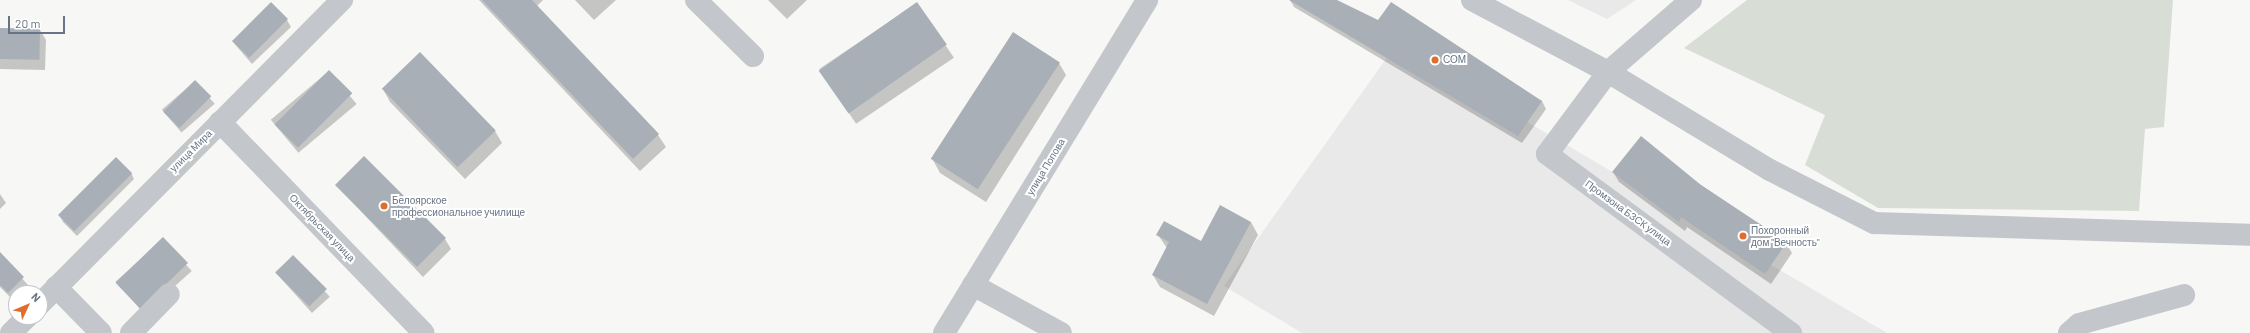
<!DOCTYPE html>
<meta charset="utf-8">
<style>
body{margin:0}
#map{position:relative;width:2250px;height:333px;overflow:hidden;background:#f7f8f5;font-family:Barlow,sans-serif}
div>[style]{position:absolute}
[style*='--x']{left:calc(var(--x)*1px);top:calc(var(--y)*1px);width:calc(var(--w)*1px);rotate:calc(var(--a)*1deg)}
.built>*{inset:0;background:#e8e9e8}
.green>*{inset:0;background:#d8ded6}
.shadow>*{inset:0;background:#0003;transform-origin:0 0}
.building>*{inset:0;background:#a9afb7;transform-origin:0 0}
.minor>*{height:22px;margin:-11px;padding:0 11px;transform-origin:11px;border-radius:11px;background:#c3c6ca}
.dots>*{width:11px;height:11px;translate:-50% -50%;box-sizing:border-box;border:2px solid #fff;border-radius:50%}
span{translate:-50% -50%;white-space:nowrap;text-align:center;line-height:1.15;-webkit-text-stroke:4px #fff;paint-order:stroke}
.poi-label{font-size:10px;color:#677485}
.left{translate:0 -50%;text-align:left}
.street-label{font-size:10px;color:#677485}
.north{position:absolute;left:8px;top:285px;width:40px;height:40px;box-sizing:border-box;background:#fff;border:1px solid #c2c7ce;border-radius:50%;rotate:46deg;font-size:11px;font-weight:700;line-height:16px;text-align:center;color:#677485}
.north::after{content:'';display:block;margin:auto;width:14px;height:18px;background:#df6e2d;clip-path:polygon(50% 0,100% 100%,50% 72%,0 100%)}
.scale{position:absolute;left:8px;top:16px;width:57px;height:18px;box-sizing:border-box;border:2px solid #677485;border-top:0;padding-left:5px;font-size:12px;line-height:14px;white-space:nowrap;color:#677485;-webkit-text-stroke:3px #fff;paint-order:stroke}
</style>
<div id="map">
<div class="built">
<div style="clip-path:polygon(1568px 0,1636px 0,1607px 19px)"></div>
<div style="clip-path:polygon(1396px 45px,1887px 333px,1302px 333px,1224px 286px)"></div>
</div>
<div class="green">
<div style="clip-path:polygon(1747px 0,2173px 0,2164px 127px,2145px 129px,2139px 211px,1878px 208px,1805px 165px,1825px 115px,1684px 48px)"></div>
</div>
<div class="shadow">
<div style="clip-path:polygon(479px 0,543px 0,537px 6px,658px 135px,666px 147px,640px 171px)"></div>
<div style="clip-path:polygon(575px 0,616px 0,594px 20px)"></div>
<div style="clip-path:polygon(768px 0,807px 0,787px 19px)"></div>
<div style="clip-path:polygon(1290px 0,1335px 0,1542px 101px,1546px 109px,1522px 143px,1294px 7px)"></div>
<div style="left:917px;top:3px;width:66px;height:118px;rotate:56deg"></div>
<div style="clip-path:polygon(287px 20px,291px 27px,252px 64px,232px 41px)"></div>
<div style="clip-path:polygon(0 29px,40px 30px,46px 40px,45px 70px,0 69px)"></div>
<div style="clip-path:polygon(420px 54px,495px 131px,502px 143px,465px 179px,390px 102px,383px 89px)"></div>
<div style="clip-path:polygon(1059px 63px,1066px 75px,986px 202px,940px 173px,933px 160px)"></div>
<div style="left:329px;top:71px;width:43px;height:76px;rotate:50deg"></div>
<div style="left:195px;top:81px;width:30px;height:44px;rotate:49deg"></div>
<div style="clip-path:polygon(1613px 172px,1701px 185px,1786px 243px,1792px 253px,1771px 284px,1687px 227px,1685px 231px,1619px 182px)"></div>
<div style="clip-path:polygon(131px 173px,134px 179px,77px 236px,63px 222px,60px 216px)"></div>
<div style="clip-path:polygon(336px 185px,445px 239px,451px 249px,423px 277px)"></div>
<div style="clip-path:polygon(0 194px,6px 203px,0 209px)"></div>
<div style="clip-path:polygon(1251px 222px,1258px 235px,1214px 316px,1160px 287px,1153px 275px,1167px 248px,1158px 235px,1202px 242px)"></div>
<div style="left:163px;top:239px;width:43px;height:64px;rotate:48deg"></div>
<div style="clip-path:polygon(0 254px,28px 285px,13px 300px,0 287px)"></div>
<div style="left:293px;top:256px;width:55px;height:24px;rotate:48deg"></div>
</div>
<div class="building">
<div style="clip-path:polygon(482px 0,532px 0,659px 134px,633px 159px)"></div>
<div style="clip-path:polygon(1289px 0,1337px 0,1378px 20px,1391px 2px,1542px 101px,1518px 136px)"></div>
<div style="left:271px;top:2px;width:24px;height:55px;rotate:45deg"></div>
<div style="left:917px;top:2px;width:52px;height:120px;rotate:55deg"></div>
<div style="left:0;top:28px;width:40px;height:31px;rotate:1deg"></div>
<div style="left:1013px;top:32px;width:56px;height:151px;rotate:33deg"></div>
<div style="left:420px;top:52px;width:109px;height:53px;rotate:46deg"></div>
<div style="left:329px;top:70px;width:33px;height:77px;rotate:45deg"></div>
<div style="left:195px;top:80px;width:23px;height:45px;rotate:45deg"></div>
<div style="clip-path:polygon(1641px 136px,1701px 185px,1787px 242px,1765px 274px,1681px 217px,1679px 222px,1612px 172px)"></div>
<div style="left:364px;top:156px;width:116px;height:41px;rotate:45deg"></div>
<div style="left:116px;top:157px;width:23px;height:82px;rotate:45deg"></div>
<div style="clip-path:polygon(1220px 205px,1251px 222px,1207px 304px,1152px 275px,1169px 242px,1156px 235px,1164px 221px,1201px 241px)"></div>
<div style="left:163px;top:237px;width:36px;height:66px;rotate:46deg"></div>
<div style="clip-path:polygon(0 252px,24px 277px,8px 293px,0 285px)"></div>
<div style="left:293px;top:255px;width:48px;height:25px;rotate:45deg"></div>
</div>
<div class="minor">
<div style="--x:696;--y:0;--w:80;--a:44.5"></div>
<div style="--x:1472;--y:0;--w:154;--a:27.9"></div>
<div style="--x:1608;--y:72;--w:189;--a:31.2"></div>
<div style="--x:1770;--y:170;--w:117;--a:27"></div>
<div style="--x:1874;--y:223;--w:376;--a:1.8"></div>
<div style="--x:1691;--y:0;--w:110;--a:139.1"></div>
<div style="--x:1608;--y:72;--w:102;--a:126.6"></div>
<div style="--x:1547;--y:154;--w:303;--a:36.3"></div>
<div style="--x:220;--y:122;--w:293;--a:46"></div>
<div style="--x:973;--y:285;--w:100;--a:28.6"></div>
<div style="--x:56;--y:287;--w:64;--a:45.6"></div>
<div style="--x:40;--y:304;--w:429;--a:-45.2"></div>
<div style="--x:11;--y:333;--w:23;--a:-45"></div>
<div style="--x:131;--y:333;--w:54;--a:-45.7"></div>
<div style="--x:944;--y:333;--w:390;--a:-58.6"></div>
<div style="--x:2069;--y:333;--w:13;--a:-42"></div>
<div style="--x:2079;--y:324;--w:109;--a:-15.4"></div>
</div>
<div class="dots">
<div style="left:1435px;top:60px;background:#df6e2d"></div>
<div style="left:384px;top:206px;background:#df6e2d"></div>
<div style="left:1743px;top:236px;background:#df6e2d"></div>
</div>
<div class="poi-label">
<span class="left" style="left:1443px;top:60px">СОМ</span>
<span class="left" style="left:392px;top:206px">Белоярское<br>профессиональное училище</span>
<span class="left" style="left:1751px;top:236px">Похоронный<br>дом "Вечность"</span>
</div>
<div class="street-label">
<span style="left:191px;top:151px;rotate:-45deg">улица Мира</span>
<span style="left:1046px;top:167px;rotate:-59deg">улица Попова</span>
<span style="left:1628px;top:213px;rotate:36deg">Промзона БЗСК улица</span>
<span style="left:322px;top:228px;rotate:46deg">Октябрьская улица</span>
</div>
<div class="north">N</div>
<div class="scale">20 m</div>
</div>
